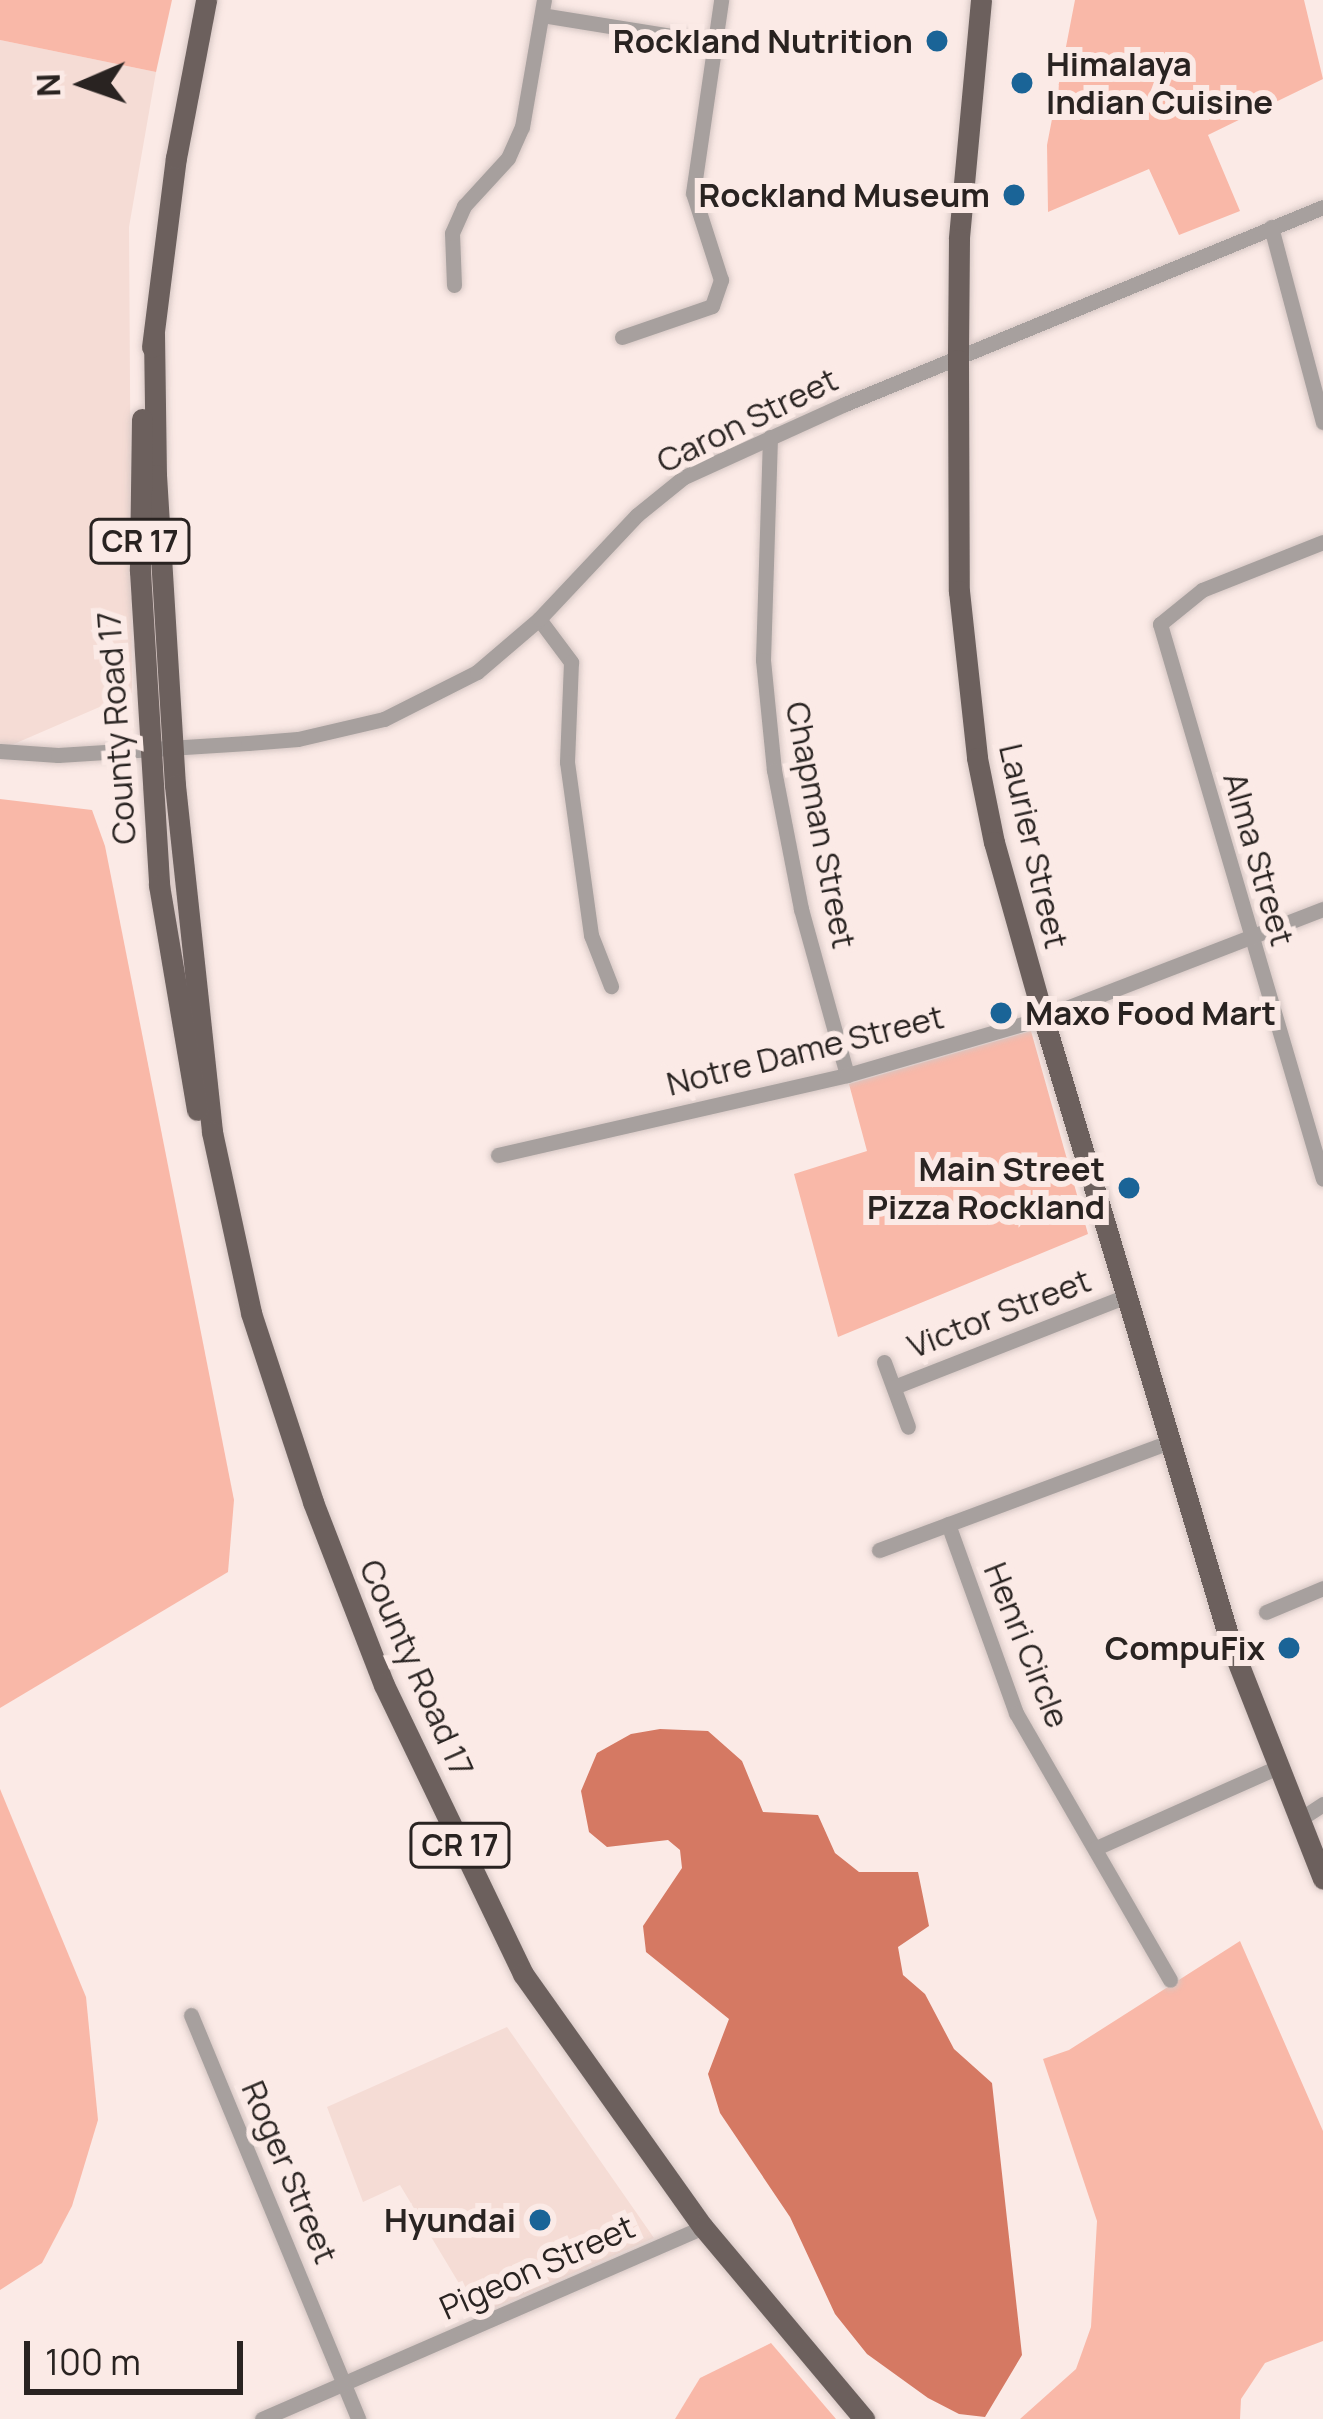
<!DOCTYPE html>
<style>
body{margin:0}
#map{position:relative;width:1323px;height:2419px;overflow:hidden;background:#fbeae6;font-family:Manrope,sans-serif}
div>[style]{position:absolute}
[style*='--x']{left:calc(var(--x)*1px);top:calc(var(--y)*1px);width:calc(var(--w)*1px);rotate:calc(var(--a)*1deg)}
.built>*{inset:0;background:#f5dcd5}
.green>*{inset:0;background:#f9b8a8}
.water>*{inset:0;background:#d57963}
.roads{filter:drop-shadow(0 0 3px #d5c6c3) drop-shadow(0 0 3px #d5c6c3)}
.minor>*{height:15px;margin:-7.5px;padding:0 7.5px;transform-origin:7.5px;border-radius:7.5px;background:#a7a09e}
.major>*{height:21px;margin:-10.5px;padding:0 10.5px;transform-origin:10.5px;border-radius:10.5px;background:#6c605d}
.dots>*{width:33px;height:33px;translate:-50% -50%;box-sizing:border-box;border:6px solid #fbeae6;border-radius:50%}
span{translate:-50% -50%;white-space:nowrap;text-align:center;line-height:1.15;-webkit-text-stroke:12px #fbeae6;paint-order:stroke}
.shield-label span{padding:3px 9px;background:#fbeae6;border:3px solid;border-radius:9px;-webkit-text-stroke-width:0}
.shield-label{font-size:30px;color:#292321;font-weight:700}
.poi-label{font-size:33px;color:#292321;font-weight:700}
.right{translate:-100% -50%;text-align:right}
.left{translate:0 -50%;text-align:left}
.street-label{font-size:33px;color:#292321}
.north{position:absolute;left:24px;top:24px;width:120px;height:120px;-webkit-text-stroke:9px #fbeae6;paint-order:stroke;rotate:268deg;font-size:33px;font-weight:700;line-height:48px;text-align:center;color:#292321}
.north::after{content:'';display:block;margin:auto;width:42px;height:54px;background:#292321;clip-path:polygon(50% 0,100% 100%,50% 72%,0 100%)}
.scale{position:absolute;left:24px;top:2341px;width:219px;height:54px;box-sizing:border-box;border:6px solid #292321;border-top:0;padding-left:15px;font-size:36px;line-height:42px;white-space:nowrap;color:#292321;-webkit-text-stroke:9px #fbeae6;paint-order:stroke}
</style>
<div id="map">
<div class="built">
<div style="clip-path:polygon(0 40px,156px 72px,129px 227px,132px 693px,0 750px)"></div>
<div style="clip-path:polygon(507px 2027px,654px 2238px,478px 2315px,400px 2185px,363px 2202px,327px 2107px)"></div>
</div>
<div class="green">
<div style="clip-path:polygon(0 0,172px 0,156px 72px,0 40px)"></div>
<div style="clip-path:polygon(1075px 0,1304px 0,1323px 79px,1208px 135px,1240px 211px,1179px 235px,1149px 169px,1048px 212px,1047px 145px)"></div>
<div style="clip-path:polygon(0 799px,92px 810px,105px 846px,234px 1500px,228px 1572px,0 1708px)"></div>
<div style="clip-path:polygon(1031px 1031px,1088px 1234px,838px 1337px,794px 1174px,867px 1151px,849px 1084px)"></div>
<div style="clip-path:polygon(0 1789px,86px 1997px,98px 2120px,72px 2206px,42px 2263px,0 2290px)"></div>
<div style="clip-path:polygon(1240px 1941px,1323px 2131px,1323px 2341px,1265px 2363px,1241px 2399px,1240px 2419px,1020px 2419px,1076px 2369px,1091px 2327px,1097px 2221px,1043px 2059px,1069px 2050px)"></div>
<div style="clip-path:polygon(771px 2343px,836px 2419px,675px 2419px,700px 2378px)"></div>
</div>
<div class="water">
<div style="clip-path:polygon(660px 1729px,708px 1731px,742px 1761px,763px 1812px,818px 1815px,835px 1853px,859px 1872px,918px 1872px,929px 1926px,898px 1947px,903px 1975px,925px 1994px,954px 2049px,992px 2083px,1022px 2355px,985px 2417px,959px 2414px,928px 2398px,867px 2354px,835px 2314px,790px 2217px,720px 2113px,708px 2074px,729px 2019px,646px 1952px,643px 1926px,682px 1868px,680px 1850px,668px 1840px,607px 1847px,589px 1832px,581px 1791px,597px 1753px,631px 1734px)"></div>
</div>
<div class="roads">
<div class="minor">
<div style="--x:542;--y:15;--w:174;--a:9.2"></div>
<div style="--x:1271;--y:227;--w:202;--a:75.1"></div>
<div style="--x:454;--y:285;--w:52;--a:-92.2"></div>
<div style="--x:452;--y:233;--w:30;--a:-66"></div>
<div style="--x:464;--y:206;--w:65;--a:-47.5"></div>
<div style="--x:508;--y:158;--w:34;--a:-66"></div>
<div style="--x:522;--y:127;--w:129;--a:-80.2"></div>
<div style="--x:622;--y:337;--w:95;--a:-19"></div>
<div style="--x:712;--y:306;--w:28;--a:-71"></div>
<div style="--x:721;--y:280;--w:91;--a:-107.8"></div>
<div style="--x:693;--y:193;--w:195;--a:-81.7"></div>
<div style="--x:770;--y:437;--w:223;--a:91.8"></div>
<div style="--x:763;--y:660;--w:111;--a:84.3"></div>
<div style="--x:774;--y:770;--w:142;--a:79"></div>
<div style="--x:801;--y:909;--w:172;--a:74.5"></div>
<div style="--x:1323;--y:542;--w:130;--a:158.4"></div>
<div style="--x:1202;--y:590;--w:54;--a:141"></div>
<div style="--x:1160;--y:624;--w:578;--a:73.63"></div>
<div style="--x:539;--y:619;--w:54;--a:53.3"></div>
<div style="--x:571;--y:662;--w:100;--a:92.3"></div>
<div style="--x:567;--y:762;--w:175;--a:82.1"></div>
<div style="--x:591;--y:935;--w:55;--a:68.6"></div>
<div style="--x:0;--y:751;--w:58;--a:3.9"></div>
<div style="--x:58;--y:755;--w:190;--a:-3.6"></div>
<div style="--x:248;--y:743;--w:50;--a:-4.6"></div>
<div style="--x:298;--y:739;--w:88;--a:-13.1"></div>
<div style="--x:384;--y:719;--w:104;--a:-26.8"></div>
<div style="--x:477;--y:672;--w:82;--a:-40.5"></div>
<div style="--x:539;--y:619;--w:143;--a:-46.7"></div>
<div style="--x:637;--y:515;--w:60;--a:-39"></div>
<div style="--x:684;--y:477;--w:177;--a:-24.4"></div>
<div style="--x:845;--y:404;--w:517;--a:-22.4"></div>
<div style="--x:498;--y:1155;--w:358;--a:-12.9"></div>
<div style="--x:847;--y:1075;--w:191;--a:-16.2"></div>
<div style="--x:1030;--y:1022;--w:314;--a:-21.1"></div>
<div style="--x:884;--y:1362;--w:69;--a:69.7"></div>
<div style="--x:894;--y:1387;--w:249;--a:-21.4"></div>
<div style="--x:948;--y:1524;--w:201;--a:70.2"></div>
<div style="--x:1016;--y:1713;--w:308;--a:60"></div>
<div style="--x:879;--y:1550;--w:310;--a:-20.4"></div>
<div style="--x:1266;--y:1612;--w:62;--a:-22.8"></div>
<div style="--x:1297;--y:1821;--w:31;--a:-33"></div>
<div style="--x:1096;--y:1848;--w:197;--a:-24"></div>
<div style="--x:191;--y:2015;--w:437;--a:67.5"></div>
<div style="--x:262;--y:2419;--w:481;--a:-23.5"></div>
</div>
<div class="major">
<div style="--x:981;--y:0;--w:240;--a:95.3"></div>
<div style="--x:959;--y:239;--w:121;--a:90.5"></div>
<div style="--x:958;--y:360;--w:231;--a:89.8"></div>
<div style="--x:959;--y:591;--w:168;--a:83.8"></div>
<div style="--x:977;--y:758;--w:86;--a:78.6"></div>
<div style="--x:994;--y:842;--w:195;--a:74.3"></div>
<div style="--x:1047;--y:1030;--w:642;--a:73.34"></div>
<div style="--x:1231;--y:1645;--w:251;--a:68.5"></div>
<div style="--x:154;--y:334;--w:141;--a:89.2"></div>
<div style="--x:156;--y:475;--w:311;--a:86.5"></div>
<div style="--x:175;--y:785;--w:349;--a:83.9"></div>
<div style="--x:212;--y:1132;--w:185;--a:77.8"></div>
<div style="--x:251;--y:1313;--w:199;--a:71.8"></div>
<div style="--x:313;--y:1502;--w:196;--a:68.8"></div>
<div style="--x:384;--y:1685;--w:321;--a:64.3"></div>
<div style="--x:523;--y:1974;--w:310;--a:54.6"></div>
<div style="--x:703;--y:2227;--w:251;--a:50"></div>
<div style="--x:152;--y:347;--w:191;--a:-82.8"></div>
<div style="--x:176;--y:158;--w:161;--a:-79.2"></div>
<div style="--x:142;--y:419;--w:152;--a:90.8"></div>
<div style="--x:140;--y:571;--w:315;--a:86.5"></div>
<div style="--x:159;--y:885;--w:228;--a:80.4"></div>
</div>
</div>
<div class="dots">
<div style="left:937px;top:41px;background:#1a6497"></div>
<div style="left:1022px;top:83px;background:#1a6497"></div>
<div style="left:1014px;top:195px;background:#1a6497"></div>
<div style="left:1001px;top:1013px;background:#1a6497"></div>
<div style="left:1129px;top:1188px;background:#1a6497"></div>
<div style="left:1289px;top:1648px;background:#1a6497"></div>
<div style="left:540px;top:2220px;background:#1a6497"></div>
</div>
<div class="shield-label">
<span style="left:140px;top:541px">CR 17</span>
<span style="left:460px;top:1845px">CR 17</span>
</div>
<div class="poi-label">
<span class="right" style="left:913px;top:41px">Rockland Nutrition</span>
<span class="left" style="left:1046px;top:83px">Himalaya<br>Indian Cuisine</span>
<span class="right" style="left:990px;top:195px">Rockland Museum</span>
<span class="left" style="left:1025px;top:1013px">Maxo Food Mart</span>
<span class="right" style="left:1105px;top:1188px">Main Street<br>Pizza Rockland</span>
<span class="right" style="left:1265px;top:1648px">CompuFix</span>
<span class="right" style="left:516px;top:2220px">Hyundai</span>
</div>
<div class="street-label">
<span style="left:747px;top:420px;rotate:-26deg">Caron Street</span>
<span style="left:116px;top:728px;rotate:-94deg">County Road 17</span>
<span style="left:821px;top:825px;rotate:79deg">Chapman Street</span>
<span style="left:1034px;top:846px;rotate:77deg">Laurier Street</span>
<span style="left:1259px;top:859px;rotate:74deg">Alma Street</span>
<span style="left:805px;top:1050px;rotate:-14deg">Notre Dame Street</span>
<span style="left:999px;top:1313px;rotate:-21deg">Victor Street</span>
<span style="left:1027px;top:1645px;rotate:68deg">Henri Circle</span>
<span style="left:417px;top:1668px;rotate:66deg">County Road 17</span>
<span style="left:290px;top:2172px;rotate:67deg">Roger Street</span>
<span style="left:537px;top:2267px;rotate:-24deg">Pigeon Street</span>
</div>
<div class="north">N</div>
<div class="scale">100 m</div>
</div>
